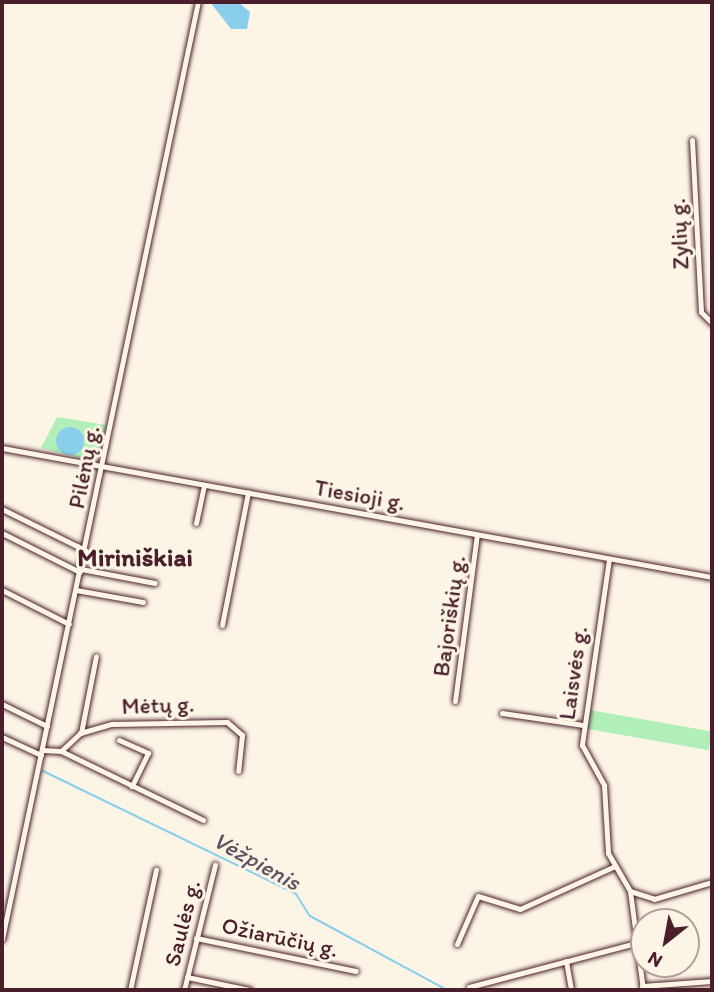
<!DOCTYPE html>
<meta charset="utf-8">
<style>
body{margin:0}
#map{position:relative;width:714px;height:992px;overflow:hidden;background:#fcf5e5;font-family:Itim,sans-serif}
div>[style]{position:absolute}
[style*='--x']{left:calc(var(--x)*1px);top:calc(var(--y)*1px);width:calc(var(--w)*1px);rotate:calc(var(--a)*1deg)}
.green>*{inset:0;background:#b0f0b8;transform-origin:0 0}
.water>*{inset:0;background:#89ceea}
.round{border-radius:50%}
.stream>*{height:2px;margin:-1px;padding:0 1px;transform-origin:1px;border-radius:1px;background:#89ceea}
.roads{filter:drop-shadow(0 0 2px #4a1f2b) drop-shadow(0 0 2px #4a1f2b)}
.minor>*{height:5px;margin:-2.5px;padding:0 2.5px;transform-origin:2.5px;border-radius:2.5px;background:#fcf5e5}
span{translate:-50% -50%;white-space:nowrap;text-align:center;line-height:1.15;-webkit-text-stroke:6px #fcf5e5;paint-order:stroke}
.street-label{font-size:23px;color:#4a1f2b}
.water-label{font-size:24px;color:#5d5464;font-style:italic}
.quarter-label{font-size:26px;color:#4a1f2b;font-weight:700}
.frame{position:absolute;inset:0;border:4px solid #4a1f2b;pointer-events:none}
.north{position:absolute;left:630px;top:908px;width:70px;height:70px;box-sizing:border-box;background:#fcf5e5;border:2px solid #b59f9b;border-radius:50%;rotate:211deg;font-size:19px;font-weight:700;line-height:28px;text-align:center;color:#4a1f2b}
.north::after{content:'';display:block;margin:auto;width:24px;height:32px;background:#4a1f2b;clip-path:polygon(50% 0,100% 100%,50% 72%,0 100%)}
</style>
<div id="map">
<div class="green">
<div style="clip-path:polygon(57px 417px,106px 425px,100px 455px,84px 459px,41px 448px)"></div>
<div style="left:590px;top:710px;width:124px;height:19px;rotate:10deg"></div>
</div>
<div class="water">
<div style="clip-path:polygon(210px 2px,238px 2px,250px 12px,247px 29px,231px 29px)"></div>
<div class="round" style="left:56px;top:427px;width:28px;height:28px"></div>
</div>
<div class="stream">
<div style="--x:43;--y:771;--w:281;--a:25.9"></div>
<div style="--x:296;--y:894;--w:26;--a:58"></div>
<div style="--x:310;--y:916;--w:156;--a:28.4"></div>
</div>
<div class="roads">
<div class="minor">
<div style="--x:692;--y:140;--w:172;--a:87"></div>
<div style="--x:701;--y:312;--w:16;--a:45"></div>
<div style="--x:2;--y:448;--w:722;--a:10.3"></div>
<div style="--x:2;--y:509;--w:93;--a:26.3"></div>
<div style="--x:196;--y:523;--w:39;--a:-78"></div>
<div style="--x:2;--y:533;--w:87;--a:26.6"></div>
<div style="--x:609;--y:559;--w:188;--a:98.3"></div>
<div style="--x:582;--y:745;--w:46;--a:61.2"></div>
<div style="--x:604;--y:785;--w:68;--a:86.6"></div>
<div style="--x:608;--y:853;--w:44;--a:59.9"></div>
<div style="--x:630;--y:891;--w:100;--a:82.5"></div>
<div style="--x:81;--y:569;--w:75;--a:10.7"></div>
<div style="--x:2;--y:590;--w:75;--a:26.9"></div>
<div style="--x:76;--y:590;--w:68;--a:10.2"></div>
<div style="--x:222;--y:625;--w:135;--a:-78.9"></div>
<div style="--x:455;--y:701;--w:167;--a:-82.5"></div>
<div style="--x:2;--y:704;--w:50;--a:26.1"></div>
<div style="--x:502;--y:713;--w:82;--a:8.4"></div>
<div style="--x:81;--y:733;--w:78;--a:-79"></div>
<div style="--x:2;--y:737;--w:43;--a:24.8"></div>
<div style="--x:119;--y:740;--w:32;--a:24"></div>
<div style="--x:148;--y:753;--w:37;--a:116"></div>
<div style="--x:42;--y:750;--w:19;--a:3"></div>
<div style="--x:61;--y:751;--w:26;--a:-43"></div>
<div style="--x:80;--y:733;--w:33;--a:-16"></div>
<div style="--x:112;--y:724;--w:115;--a:-1"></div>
<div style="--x:227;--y:722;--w:20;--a:41"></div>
<div style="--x:242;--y:735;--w:36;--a:96"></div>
<div style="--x:61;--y:751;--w:158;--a:25.9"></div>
<div style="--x:630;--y:891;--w:25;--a:18"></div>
<div style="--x:654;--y:899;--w:60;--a:-16.3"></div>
<div style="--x:196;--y:938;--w:163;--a:11.7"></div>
<div style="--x:2;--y:939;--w:957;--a:-78.19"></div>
<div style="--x:457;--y:944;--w:52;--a:-66.4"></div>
<div style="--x:478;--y:896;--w:44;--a:17.2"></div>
<div style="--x:520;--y:909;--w:102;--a:-24.3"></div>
<div style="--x:566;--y:961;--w:29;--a:80"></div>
<div style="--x:187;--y:977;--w:64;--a:11.7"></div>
<div style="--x:642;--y:986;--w:70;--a:-4.1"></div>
<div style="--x:469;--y:987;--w:173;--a:-14.8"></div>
<div style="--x:130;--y:990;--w:123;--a:-77.8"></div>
<div style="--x:184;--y:990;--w:129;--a:-76.1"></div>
</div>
</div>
<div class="street-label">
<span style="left:679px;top:234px;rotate:-93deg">Zylių g.</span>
<span style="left:84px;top:467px;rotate:-79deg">Pilėnų g.</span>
<span style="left:360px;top:495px;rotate:10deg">Tiesioji g.</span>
<span style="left:449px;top:616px;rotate:-82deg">Bajoriškių g.</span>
<span style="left:573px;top:673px;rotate:-82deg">Laisvės g.</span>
<span style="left:158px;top:705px;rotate:-2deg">Mėtų g.</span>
<span style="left:182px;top:923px;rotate:-76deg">Saulės g.</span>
<span style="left:280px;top:937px;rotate:12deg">Ožiarūčių g.</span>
</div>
<div class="water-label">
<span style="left:257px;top:861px;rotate:29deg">Vėžpienis</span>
</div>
<div class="quarter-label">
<span style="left:135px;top:558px">Miriniškiai</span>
</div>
<div class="frame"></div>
<div class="north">N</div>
</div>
